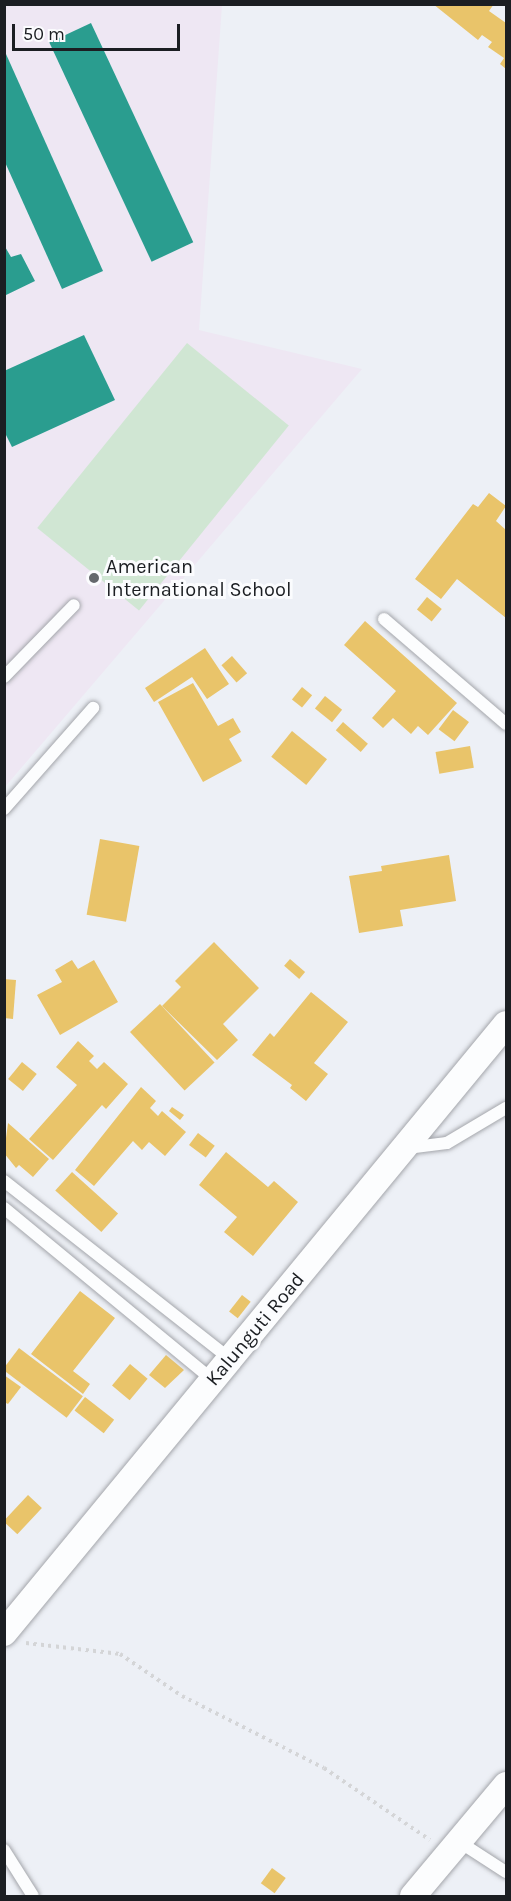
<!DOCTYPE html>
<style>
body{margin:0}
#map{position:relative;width:511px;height:1901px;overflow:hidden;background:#edf0f6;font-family:Karla,sans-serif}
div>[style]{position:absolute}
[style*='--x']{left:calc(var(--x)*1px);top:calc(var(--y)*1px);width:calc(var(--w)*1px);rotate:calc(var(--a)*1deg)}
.education>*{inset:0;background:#eee7f3}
.green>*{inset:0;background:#d0e6d3;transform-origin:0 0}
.homes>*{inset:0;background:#e9c46a;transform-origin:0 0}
.schools>*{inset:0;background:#2a9d8f;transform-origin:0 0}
.path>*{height:4px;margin-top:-2px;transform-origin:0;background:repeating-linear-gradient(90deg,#d4d5d7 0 3px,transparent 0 7.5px)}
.roads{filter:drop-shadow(0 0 2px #a4a6ab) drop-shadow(0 0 2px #a4a6ab)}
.service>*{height:12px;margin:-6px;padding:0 6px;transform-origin:6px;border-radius:6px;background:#fcfdfe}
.minor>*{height:26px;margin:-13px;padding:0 13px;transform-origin:13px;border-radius:13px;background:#fcfdfe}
.dots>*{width:16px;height:16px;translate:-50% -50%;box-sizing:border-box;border:3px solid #fbfcfe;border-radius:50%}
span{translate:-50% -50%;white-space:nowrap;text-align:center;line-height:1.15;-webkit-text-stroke:6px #fbfcfe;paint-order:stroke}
.poi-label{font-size:20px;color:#1b1e22}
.left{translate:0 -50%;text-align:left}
.street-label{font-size:20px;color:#1b1e22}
.frame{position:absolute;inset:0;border:6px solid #1b1e22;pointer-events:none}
.scale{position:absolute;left:12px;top:24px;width:168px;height:27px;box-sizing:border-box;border:3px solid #1b1e22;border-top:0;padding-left:8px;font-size:18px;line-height:21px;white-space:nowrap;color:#1b1e22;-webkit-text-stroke:4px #fbfcfe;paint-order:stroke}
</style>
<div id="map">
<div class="education">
<div style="clip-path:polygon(5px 5px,222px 5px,199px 330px,362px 369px,5px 787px)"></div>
</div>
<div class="green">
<div style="left:187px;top:343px;width:131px;height:238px;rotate:39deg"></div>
</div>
<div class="homes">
<div style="clip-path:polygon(433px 4px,494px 4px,489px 11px,506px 23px,506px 69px,500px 64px,504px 58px,488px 47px,492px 42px,482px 35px,478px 40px)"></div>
<div style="clip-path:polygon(489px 493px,506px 506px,496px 521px,506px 530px,506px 618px,457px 579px,441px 599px,415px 579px,473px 504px,478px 507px)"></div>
<div style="left:427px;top:597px;width:19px;height:16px;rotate:39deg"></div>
<div style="clip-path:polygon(365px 621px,457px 703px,428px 735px,418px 726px,411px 734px,393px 718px,383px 728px,372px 718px,396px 691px,344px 645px)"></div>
<div style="clip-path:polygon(205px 648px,229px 684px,207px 699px,192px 677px,154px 702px,145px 688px)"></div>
<div style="left:232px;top:656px;width:23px;height:14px;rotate:49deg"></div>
<div style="clip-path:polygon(193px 683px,218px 726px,233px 718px,241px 732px,229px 739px,242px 761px,203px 782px,158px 702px)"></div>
<div style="left:302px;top:687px;width:13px;height:16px;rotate:39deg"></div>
<div style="left:325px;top:696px;width:22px;height:16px;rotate:39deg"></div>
<div style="left:453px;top:710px;width:20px;height:24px;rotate:37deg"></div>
<div style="left:343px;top:722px;width:33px;height:11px;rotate:41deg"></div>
<div style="left:292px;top:731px;width:45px;height:33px;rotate:39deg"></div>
<div style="left:470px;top:746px;width:22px;height:35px;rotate:80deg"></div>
<div style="left:100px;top:839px;width:40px;height:77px;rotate:10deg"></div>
<div style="clip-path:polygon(449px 855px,456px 901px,400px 910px,403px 926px,359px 933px,349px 876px,382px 871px,381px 866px)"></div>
<div style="clip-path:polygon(214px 942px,259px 988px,223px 1024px,238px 1040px,217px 1060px,162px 1006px,181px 987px,175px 981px)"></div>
<div style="left:290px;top:959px;width:20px;height:9px;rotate:41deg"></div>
<div style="clip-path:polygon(72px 960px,78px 969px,94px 960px,118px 1002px,60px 1035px,37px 995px,62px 982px,55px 970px)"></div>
<div style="clip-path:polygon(4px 979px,16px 980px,13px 1019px,4px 1018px)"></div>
<div style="clip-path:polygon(311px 992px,348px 1022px,314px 1063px,328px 1074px,306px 1101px,290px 1088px,292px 1085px,252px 1055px,270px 1033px,274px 1037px)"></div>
<div style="left:160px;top:1004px;width:80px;height:41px;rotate:47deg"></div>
<div style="clip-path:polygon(78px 1041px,94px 1056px,89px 1061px,97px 1069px,104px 1062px,128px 1084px,106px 1109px,102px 1105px,53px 1160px,29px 1139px,77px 1085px,56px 1067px)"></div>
<div style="left:22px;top:1062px;width:19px;height:22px;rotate:39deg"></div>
<div style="clip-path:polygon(141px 1087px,156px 1101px,150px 1108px,158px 1116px,162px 1111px,186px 1132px,165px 1156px,149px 1142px,142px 1150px,133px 1141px,94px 1186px,75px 1170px)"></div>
<div style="clip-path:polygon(172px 1107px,184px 1115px,180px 1120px,169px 1111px)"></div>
<div style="clip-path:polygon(8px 1123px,49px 1159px,33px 1177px,19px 1165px,16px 1168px,4px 1153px)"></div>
<div style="left:198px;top:1133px;width:21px;height:15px;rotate:37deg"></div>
<div style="clip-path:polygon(226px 1152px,268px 1187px,274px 1181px,298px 1202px,253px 1256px,224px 1232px,237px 1217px,199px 1185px)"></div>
<div style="left:72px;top:1172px;width:62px;height:25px;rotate:42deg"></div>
<div style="clip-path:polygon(80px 1291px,115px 1318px,73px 1371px,90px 1384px,83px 1394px,31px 1354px)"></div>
<div style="left:242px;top:1295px;width:11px;height:21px;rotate:38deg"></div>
<div style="left:19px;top:1348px;width:80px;height:27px;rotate:37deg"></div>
<div style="clip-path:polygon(166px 1355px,184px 1370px,165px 1388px,149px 1375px)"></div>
<div style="left:130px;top:1364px;width:23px;height:28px;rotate:40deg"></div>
<div style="clip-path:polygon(4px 1375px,21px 1387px,8px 1404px,4px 1402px)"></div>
<div style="left:85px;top:1397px;width:37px;height:17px;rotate:38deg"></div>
<div style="left:28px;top:1495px;width:19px;height:36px;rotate:43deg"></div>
<div style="left:272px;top:1868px;width:17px;height:19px;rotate:36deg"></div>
</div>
<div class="schools">
<div style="left:91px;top:23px;width:242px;height:46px;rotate:65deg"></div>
<div style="clip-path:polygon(6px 54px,103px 271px,62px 289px,4px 160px)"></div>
<div style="clip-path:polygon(4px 245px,11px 257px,21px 254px,35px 281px,4px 296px)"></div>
<div style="clip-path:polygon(84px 335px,115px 400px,12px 447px,4px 431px,4px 371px)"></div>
</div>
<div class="path">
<div style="--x:26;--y:1643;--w:95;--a:6.7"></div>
<div style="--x:120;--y:1654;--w:75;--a:34.1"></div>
<div style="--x:182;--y:1696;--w:159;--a:26.9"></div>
<div style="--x:324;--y:1768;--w:128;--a:34.2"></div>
</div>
<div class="roads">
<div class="service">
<div style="--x:384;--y:619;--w:161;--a:40.7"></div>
<div style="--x:4;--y:677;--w:100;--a:-45.8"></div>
<div style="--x:4;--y:809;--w:135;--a:-48.6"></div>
<div style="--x:407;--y:1148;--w:40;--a:-7.1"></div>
<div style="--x:447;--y:1143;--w:69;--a:-30.7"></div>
<div style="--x:4;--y:1181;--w:288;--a:38.2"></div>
<div style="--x:4;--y:1208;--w:271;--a:39.5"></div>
<div style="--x:458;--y:1841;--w:57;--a:32.9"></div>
<div style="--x:4;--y:1850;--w:54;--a:57.8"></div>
</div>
<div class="minor">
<div style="--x:4;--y:1633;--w:789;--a:-50.5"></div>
<div style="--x:413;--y:1896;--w:145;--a:-50"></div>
</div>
</div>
<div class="dots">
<div style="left:94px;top:578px;background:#64686c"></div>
</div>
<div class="poi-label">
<span class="left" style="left:106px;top:578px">American<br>International School</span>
</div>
<div class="street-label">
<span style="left:255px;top:1329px;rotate:-50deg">Kalunguti Road</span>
</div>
<div class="frame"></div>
<div class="scale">50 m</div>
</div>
